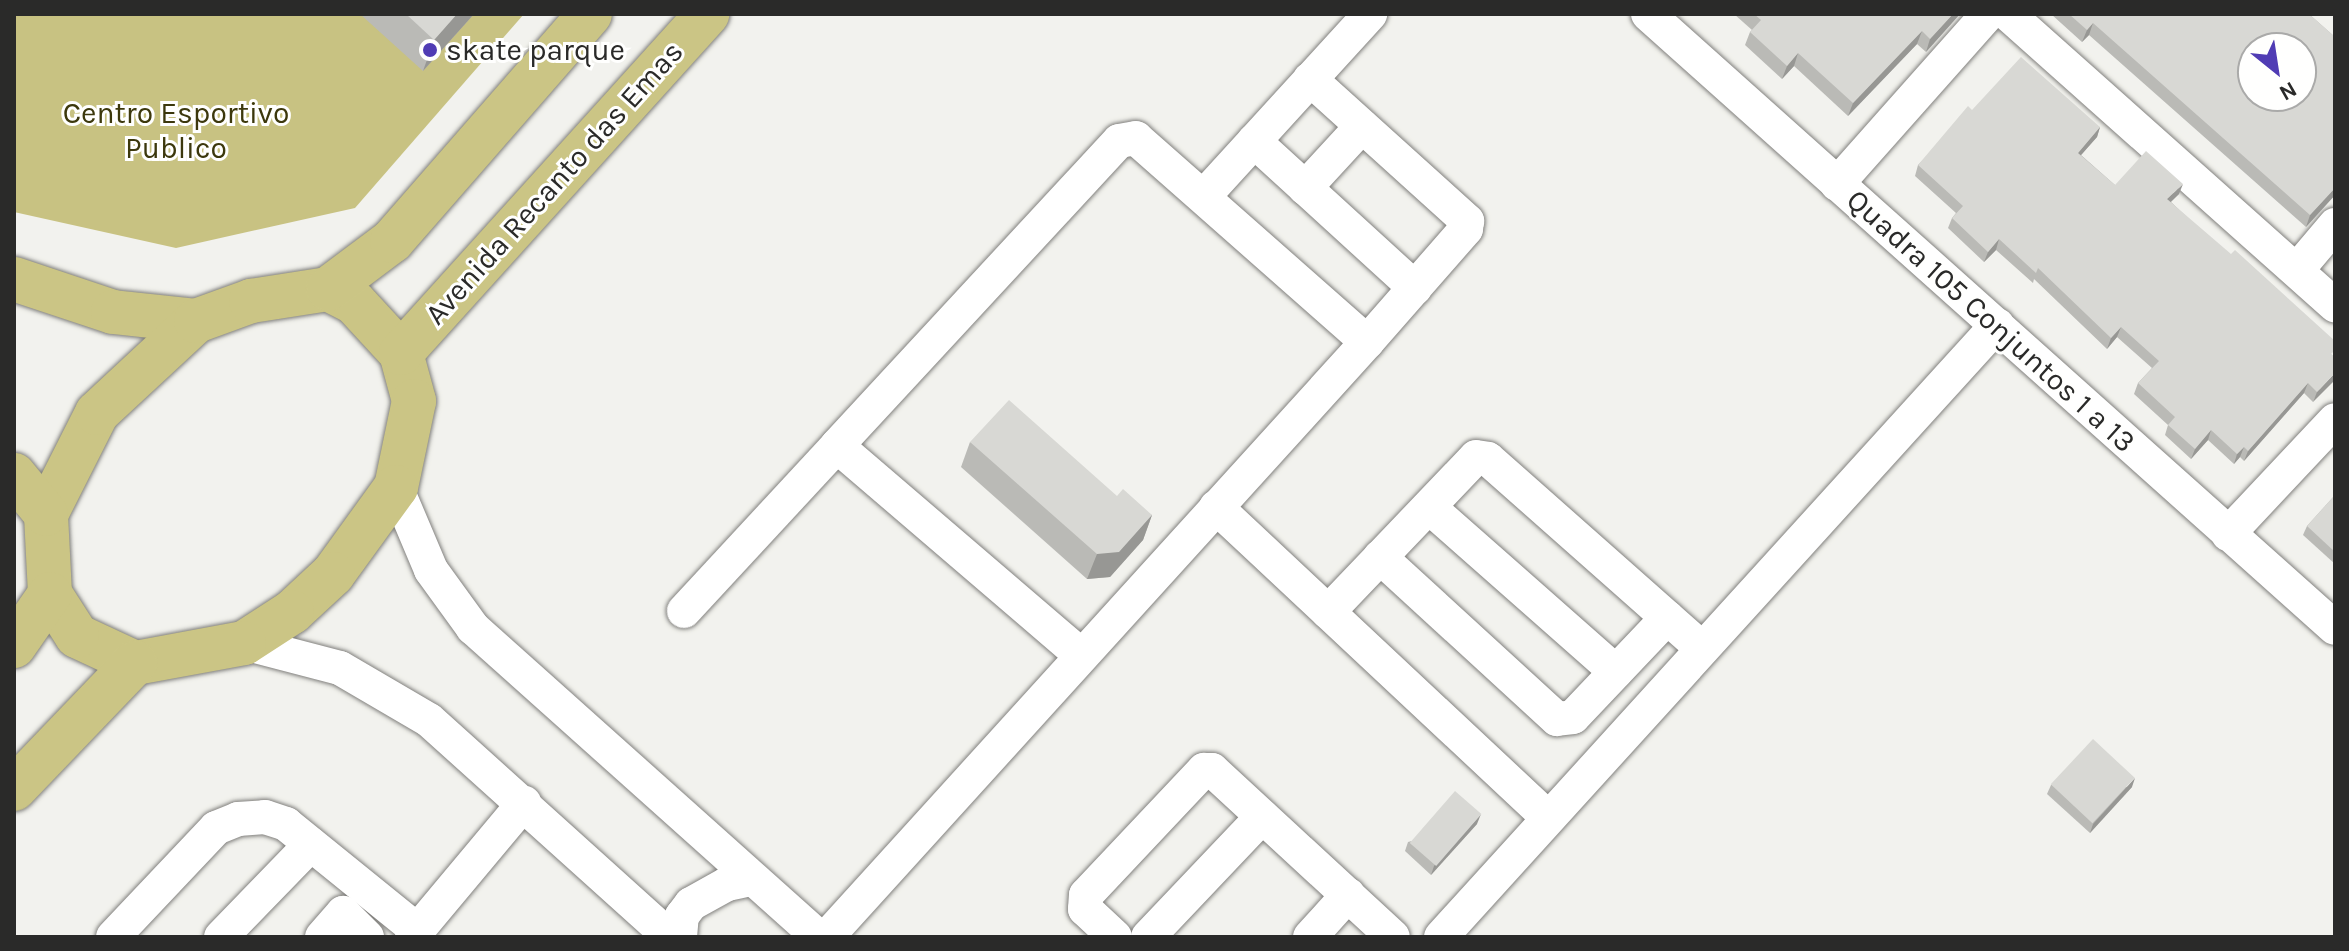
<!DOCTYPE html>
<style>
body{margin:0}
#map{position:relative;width:2349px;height:951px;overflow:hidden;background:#f2f2ee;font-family:Karla,sans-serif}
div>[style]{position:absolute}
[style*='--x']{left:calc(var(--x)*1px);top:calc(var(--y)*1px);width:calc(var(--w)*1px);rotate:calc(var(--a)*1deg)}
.green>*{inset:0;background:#c8c282}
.roads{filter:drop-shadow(0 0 2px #81807d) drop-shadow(0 0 2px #81807d)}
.minor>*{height:34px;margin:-17px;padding:0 17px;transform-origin:17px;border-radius:17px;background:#fff}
.major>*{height:44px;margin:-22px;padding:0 22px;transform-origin:22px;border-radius:22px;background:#cbc585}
.wall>*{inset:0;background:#babab6}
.shaded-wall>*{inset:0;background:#979794}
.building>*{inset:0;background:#d8d8d4;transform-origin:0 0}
.dots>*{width:22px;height:22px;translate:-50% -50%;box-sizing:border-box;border:4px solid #fffffe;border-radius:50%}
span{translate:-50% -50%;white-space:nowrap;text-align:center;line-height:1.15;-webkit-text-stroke:6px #fffffe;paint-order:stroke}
.poi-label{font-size:30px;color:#2a2a29}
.left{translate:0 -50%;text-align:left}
.park-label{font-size:30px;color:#3c380c}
.street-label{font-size:30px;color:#2a2a29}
.frame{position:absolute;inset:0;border:16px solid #2a2a29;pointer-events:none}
.north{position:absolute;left:2237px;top:32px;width:80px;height:80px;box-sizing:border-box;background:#fffffe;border:2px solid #aaaaa9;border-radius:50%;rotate:150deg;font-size:22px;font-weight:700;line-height:32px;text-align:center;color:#2a2a29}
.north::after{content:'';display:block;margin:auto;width:28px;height:36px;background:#503cb4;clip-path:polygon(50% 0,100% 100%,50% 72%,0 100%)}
</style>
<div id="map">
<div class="green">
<div style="clip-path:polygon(14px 14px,524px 14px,355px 208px,176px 248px,14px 212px)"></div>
</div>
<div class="roads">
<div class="minor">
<div style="--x:1648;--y:14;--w:921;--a:41.79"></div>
<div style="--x:2008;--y:14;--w:438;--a:41.7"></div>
<div style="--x:1310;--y:79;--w:212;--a:42.1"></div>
<div style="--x:1467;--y:221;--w:8;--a:97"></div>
<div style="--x:1466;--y:229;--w:150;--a:131.2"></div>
<div style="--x:1254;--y:141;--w:218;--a:42.4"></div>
<div style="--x:1837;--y:184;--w:227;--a:-48.4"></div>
<div style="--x:1305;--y:188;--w:84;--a:-47.4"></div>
<div style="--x:1205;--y:195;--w:245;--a:-47.6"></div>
<div style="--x:2297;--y:270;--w:59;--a:-49.8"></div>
<div style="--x:396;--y:487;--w:90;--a:67.1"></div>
<div style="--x:431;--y:570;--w:72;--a:54.1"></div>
<div style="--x:473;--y:628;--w:464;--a:41.8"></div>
<div style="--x:1216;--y:507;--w:455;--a:43.1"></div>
<div style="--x:1429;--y:507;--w:249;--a:41.4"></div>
<div style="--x:2228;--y:534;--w:156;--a:-46.8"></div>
<div style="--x:1380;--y:557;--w:240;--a:42.5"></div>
<div style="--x:1557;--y:719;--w:16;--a:-7"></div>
<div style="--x:1573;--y:717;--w:137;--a:-46.5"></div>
<div style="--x:684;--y:611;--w:225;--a:-47.2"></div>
<div style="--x:1328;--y:612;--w:214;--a:-46.3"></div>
<div style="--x:1476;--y:457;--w:12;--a:9"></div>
<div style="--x:1488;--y:459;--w:286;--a:41.5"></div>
<div style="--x:244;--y:643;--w:99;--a:14.6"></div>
<div style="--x:340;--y:668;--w:103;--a:30.3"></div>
<div style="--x:429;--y:720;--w:324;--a:42"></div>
<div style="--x:113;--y:937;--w:150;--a:-46.6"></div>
<div style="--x:216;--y:828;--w:24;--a:-22"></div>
<div style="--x:238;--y:819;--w:27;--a:-4"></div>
<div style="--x:265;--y:817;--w:22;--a:18"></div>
<div style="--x:286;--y:824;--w:170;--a:39"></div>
<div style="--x:221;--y:937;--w:129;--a:-45.9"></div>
<div style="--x:322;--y:937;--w:32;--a:-49"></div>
<div style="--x:343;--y:913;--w:34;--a:45"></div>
<div style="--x:412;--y:937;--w:175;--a:-50.1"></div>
<div style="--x:680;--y:937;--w:21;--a:-85"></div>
<div style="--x:682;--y:916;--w:15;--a:-53"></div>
<div style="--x:691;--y:904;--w:41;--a:-29.1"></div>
<div style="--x:727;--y:884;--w:25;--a:-12"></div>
<div style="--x:827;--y:937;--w:804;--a:-47.77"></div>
<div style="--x:1367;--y:342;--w:308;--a:-138.6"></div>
<div style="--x:1136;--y:138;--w:17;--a:170"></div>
<div style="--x:1119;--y:141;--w:415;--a:132.8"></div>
<div style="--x:837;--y:446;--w:320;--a:40.6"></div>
<div style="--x:1115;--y:937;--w:41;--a:-137"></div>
<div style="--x:1085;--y:909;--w:14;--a:-86"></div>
<div style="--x:1086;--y:895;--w:172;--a:-46.7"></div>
<div style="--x:1204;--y:770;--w:8;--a:0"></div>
<div style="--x:1212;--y:770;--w:246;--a:42.7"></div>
<div style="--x:1148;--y:937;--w:166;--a:-46.5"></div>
<div style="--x:1310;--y:937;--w:57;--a:-47.9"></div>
<div style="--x:1441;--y:937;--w:827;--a:-47.74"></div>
</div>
<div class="major">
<div style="--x:14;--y:279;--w:104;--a:18.4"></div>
<div style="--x:113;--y:312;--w:83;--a:6.2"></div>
<div style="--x:328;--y:289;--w:29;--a:27"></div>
<div style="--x:354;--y:302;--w:69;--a:47.3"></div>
<div style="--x:401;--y:353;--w:50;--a:74.8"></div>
<div style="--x:414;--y:401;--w:88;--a:101.8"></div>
<div style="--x:396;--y:487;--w:107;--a:125.9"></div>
<div style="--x:333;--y:574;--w:56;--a:137.2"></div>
<div style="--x:292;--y:612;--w:57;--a:147.1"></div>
<div style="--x:244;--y:643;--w:111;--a:169.6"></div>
<div style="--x:135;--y:663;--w:64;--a:-155"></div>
<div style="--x:77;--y:636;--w:50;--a:-122.7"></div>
<div style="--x:50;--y:594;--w:80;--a:-92.9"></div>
<div style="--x:46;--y:514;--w:113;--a:-63.2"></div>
<div style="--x:97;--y:413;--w:135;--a:-42.9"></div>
<div style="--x:196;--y:321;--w:59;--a:-20"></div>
<div style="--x:251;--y:301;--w:78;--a:-8.9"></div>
<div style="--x:328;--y:289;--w:80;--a:-36.9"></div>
<div style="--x:392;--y:241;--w:301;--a:-48.9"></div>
<div style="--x:401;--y:353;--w:457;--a:-47.9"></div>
<div style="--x:14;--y:475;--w:50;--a:50.6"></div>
<div style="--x:14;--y:646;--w:63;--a:-55.3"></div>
<div style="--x:14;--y:789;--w:175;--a:-46.2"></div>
</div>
</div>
<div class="wall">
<div style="clip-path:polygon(360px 14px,474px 14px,423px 71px)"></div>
<div style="clip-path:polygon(1734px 14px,1960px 14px,1926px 52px,1917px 44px,1848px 116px,1794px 66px,1782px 79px,1745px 45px,1750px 32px,1752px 30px)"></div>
<div style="clip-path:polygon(2051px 14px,2309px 14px,2335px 37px,2335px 195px,2306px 227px,2089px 35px,2082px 42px)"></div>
<div style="clip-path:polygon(1972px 110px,2100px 127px,2097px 137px,2081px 155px,2115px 185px,2179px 194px,2171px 202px,2335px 358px,2313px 402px,2304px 393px,2244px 461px,2240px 457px,2234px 464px,2208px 440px,2191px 459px,2165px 435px,2168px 425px,2134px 394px,2138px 383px,2152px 368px,2117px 337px,2107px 349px,2034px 279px,2033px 283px,1996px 250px,1984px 262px,1948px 228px,1952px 218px,1956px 213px,1915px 176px,1918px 165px)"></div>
<div style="clip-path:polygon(970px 442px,1152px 515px,1143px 540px,1110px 577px,1087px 579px,961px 467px)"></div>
<div style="clip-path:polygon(2335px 495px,2335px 564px,2303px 535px,2307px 526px)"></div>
<div style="clip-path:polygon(2051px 785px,2132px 787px,2090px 833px,2047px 794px)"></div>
<div style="clip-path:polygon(1477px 824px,1431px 875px,1405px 851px,1408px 842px)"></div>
</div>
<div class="shaded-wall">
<div style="clip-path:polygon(457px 14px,474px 14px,423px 71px,434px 40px)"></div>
<div style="clip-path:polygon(1953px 14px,1960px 14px,1926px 52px,1930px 39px)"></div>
<div style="clip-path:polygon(2093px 23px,2089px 35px,2082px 42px,2087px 30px)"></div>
<div style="clip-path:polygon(1922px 31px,1917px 44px,1848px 116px,1853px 103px)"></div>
<div style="clip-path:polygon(1798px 53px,1794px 66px,1782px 79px,1787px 66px)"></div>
<div style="clip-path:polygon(2100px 127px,2097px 137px,2074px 163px,2078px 153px)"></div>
<div style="clip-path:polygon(2183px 184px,2179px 194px,2163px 209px,2167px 199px)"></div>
<div style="clip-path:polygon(2335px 188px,2335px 195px,2306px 227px,2310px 215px)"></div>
<div style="clip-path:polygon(1999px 239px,1996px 250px,1984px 262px,1988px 252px)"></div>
<div style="clip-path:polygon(2121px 327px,2117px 337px,2107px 349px,2111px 338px)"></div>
<div style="clip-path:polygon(2335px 373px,2335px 380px,2313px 402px,2317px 392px)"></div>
<div style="clip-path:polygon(2308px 383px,2304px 393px,2244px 461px,2248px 451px)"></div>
<div style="clip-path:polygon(2211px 430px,2208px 440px,2191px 459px,2195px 449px)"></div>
<div style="clip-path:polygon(2244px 447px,2240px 457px,2234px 464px,2237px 454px)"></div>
<div style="clip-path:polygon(1152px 515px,1143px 540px,1110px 577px,1087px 579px,1097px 554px)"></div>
<div style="clip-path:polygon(2135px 778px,2132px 787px,2090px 833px,2093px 824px)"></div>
<div style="clip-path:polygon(1481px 814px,1477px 824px,1431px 875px,1434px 866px)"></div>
</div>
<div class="building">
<div style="clip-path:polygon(406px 14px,457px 14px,434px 40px)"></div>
<div style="clip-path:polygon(1754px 14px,1953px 14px,1930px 39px,1922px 31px,1853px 103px,1798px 53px,1787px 66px,1750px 32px,1761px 20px)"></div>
<div style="clip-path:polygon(evenodd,2069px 14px,2309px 14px,2335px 37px,2335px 188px,2310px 215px,2093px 23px,2087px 30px,2069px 14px,2253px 48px,2301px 48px,2301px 96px,2253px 96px,2253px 48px)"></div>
<div style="clip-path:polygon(2021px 57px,2100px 127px,2078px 153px,2115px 185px,2146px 151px,2183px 184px,2167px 199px,2231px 254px,2235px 250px,2335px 341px,2335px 350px,2331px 354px,2335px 358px,2335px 373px,2317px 392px,2308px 383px,2248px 451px,2244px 447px,2237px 454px,2211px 430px,2195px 449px,2168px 425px,2175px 417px,2138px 383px,2159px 361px,2121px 327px,2111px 338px,2038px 268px,2036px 273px,1999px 239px,1988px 252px,1952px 218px,1963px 206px,1918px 165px,1968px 106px,1972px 110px)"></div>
<div style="clip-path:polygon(1009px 400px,1117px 496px,1123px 489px,1152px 515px,1119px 552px,1097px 554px,970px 442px)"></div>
<div style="clip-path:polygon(2335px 495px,2335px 552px,2307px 526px)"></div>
<div style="left:2093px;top:739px;width:57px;height:62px;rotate:43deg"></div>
<div style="left:1455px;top:791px;width:35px;height:69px;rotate:41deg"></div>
</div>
<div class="dots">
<div style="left:430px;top:50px;background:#503cb4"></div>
</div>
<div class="poi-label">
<span class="left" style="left:446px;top:50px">skate parque</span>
</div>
<div class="park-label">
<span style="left:176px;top:130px">Centro Esportivo<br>Publico</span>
</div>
<div class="street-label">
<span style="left:554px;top:183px;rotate:-48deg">Avenida Recanto das Emas</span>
<span style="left:1991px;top:321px;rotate:42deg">Quadra 105 Conjuntos 1 a 13</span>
</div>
<div class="frame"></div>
<div class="north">N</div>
</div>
